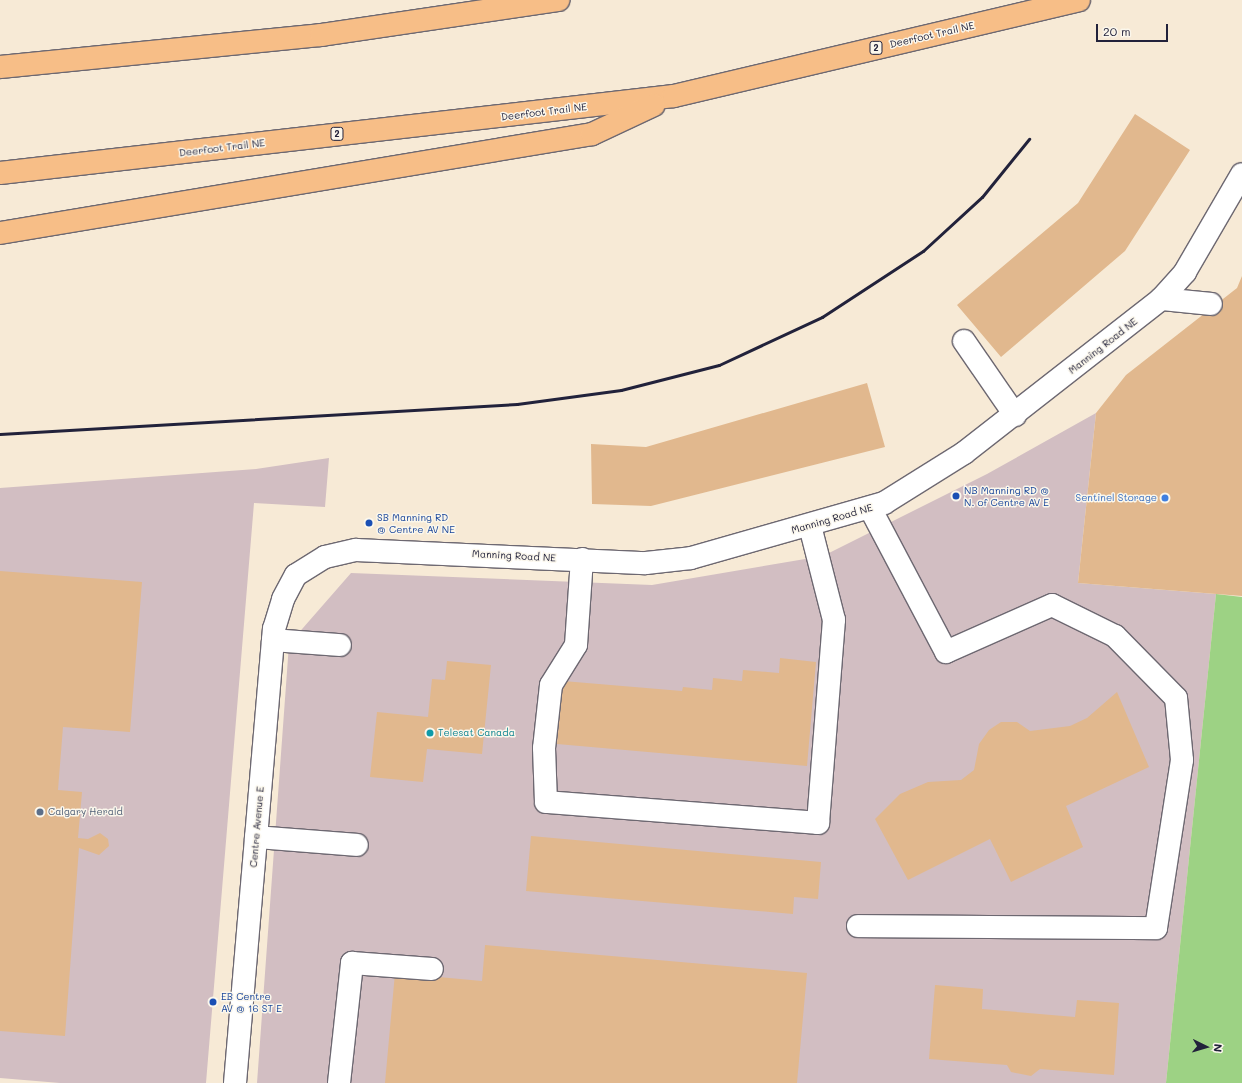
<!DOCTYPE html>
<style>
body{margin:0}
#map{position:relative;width:1242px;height:1083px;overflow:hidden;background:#f7ead6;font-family:Mali,sans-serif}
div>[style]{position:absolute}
.industrial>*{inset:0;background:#d2bec2}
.green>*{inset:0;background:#9dd284}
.building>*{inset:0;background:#e1b88e}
.roads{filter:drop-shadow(1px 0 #6d6871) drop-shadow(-1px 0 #6d6871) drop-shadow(0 1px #6d6871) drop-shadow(0 -1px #6d6871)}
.minor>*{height:22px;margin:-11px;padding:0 11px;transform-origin:11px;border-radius:11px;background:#fff}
.highway>*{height:22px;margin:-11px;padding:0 11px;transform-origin:11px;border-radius:11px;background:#f7be87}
.rail>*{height:3px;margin:-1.5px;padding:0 1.5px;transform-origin:1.5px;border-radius:1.5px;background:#22223b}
.dots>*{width:11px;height:11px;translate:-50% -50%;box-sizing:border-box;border:2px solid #fbf7ec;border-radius:50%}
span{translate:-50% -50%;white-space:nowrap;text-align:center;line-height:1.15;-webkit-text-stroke:3px #fbf7ec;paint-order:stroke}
.shield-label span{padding:1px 3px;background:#fbf7ec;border:1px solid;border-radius:3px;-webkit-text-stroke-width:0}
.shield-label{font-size:9px;color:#22223b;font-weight:700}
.street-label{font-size:10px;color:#22223b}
.transit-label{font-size:10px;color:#164399}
.left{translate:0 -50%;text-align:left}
.shop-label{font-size:10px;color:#366cbe}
.right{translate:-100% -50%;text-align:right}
.culture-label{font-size:10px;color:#0d838f}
.service-label{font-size:10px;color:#4e5e75}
.north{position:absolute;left:1186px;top:1027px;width:40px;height:40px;-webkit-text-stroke:3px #fbf7ec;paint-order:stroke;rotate:95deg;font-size:11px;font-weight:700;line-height:16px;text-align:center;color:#22223b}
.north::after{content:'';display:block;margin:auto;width:14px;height:18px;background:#22223b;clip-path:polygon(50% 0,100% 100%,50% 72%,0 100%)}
.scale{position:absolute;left:1096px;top:24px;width:72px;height:18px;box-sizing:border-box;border:2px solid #22223b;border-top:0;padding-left:5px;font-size:12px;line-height:14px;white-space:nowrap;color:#22223b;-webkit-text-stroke:3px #fbf7ec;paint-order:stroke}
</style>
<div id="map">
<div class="industrial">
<i style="clip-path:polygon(1096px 413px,1078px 583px,1216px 594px,1166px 1083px,257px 1083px,289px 644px,351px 573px,652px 585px,823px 556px,987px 474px)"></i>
<i style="clip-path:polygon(329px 458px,325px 507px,254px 503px,206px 1083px,60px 1083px,0 1078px,0 488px,256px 469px)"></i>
</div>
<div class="green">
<i style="clip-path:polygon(1216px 594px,1242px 597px,1242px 1083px,1166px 1083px)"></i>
</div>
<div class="building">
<i style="clip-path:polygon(1135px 114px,1190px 150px,1125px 251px,1001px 357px,957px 305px,1078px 203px)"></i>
<i style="clip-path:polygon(1242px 276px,1242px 596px,1078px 583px,1096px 413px,1126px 375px,1237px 288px)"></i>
<i style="clip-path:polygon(867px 383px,885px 447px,651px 506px,592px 504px,591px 444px,646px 447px)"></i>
<i style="clip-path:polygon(0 571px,142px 582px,130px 732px,63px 727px,58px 790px,82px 792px,78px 838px,88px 839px,100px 833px,108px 839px,109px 846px,99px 855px,79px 848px,65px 1036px,0 1031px)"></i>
<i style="clip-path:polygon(780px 658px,816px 662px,807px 766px,557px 744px,563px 681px,682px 691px,683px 687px,712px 690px,713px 678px,742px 681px,743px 670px,779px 673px)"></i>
<i style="clip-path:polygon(447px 661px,491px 665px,482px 754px,427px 749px,423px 782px,370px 777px,377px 712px,428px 717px,432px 679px,445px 680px)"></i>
<i style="clip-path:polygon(1117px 692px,1149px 767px,1066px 806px,1083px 847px,1011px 882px,990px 839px,908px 880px,875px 819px,900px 794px,928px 782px,961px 780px,974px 770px,979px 744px,989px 730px,1001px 722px,1017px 722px,1030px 731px,1070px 726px,1087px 718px)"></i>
<i style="clip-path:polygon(531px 836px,821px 862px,818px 899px,794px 897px,793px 914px,526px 891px)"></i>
<i style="clip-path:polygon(485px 945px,807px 973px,797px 1083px,385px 1083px,395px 973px,482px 981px)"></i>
<i style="clip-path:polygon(935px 985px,983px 989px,982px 1009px,1075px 1017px,1077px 1000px,1119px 1003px,1114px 1075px,1040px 1069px,1031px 1076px,1011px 1072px,1007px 1065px,929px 1059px)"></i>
</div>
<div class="roads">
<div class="minor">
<i style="left:1161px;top:299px;width:50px;rotate:5.7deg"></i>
<i style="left:964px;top:341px;width:90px;rotate:55.4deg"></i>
<i style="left:582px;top:559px;width:86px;rotate:94deg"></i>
<i style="left:576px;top:645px;width:47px;rotate:122deg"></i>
<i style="left:551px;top:685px;width:63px;rotate:96.3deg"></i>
<i style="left:544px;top:748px;width:54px;rotate:87.9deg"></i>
<i style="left:546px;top:802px;width:273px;rotate:4.4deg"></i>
<i style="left:818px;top:823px;width:204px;rotate:-85.5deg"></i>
<i style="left:834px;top:620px;width:97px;rotate:-104.3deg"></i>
<i style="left:273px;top:640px;width:67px;rotate:4.3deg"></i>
<i style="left:256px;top:837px;width:101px;rotate:4.5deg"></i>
<i style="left:858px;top:926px;width:298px;rotate:0.4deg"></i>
<i style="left:1156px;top:928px;width:170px;rotate:-81.2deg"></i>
<i style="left:1182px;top:760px;width:62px;rotate:-95.5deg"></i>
<i style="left:1176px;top:698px;width:87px;rotate:-134.5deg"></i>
<i style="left:1115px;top:636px;width:70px;rotate:-153.8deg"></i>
<i style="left:1052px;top:605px;width:116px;rotate:156.1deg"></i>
<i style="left:946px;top:652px;width:163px;rotate:-117.8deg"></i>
<i style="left:235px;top:1083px;width:456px;rotate:-85.1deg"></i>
<i style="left:274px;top:629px;width:31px;rotate:-73deg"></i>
<i style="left:283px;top:599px;width:27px;rotate:-62deg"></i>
<i style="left:296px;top:575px;width:34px;rotate:-32deg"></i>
<i style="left:325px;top:557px;width:32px;rotate:-13deg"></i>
<i style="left:356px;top:550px;width:290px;rotate:2.6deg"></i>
<i style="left:646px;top:563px;width:45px;rotate:-6.3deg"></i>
<i style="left:691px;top:558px;width:201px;rotate:-15.9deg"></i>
<i style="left:884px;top:503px;width:94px;rotate:-32deg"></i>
<i style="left:964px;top:453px;width:250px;rotate:-38deg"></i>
<i style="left:1161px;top:299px;width:36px;rotate:-48deg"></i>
<i style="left:1185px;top:272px;width:113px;rotate:-59.8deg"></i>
<i style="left:339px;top:1083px;width:121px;rotate:-83.8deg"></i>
<i style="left:352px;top:963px;width:80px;rotate:4.3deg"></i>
</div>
<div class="highway">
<i style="left:0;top:67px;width:323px;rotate:-5.7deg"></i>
<i style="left:321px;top:35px;width:240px;rotate:-8.4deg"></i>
<i style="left:0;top:173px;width:678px;rotate:-6.52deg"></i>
<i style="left:674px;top:96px;width:416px;rotate:-13.3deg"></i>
<i style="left:0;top:233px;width:600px;rotate:-9.49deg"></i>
<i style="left:592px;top:134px;width:68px;rotate:-25.1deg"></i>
</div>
</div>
<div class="rail">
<i style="left:0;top:434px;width:518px;rotate:-3.32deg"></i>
<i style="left:517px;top:404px;width:105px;rotate:-7.7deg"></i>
<i style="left:621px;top:390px;width:101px;rotate:-14.3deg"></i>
<i style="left:719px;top:365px;width:114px;rotate:-25deg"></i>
<i style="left:822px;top:317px;width:121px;rotate:-33.2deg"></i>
<i style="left:923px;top:251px;width:80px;rotate:-42.5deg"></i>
<i style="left:982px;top:197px;width:75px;rotate:-51deg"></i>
</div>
<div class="dots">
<i style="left:956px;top:496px;background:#1a4fb4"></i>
<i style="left:1165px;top:498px;background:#3f7fe0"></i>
<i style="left:369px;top:523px;background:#1a4fb4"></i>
<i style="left:430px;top:733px;background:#0f9aa8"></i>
<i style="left:40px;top:812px;background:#5c6f8a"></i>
<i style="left:213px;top:1002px;background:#1a4fb4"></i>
</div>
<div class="shield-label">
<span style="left:876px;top:48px">2</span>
<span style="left:337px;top:134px">2</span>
</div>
<div class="street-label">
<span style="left:932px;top:35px;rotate:-13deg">Deerfoot Trail NE</span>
<span style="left:544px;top:112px;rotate:-7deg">Deerfoot Trail NE</span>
<span style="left:222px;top:148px;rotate:-7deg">Deerfoot Trail NE</span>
<span style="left:1103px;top:346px;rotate:-38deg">Manning Road NE</span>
<span style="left:832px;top:519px;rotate:-16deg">Manning Road NE</span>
<span style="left:514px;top:556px;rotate:3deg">Manning Road NE</span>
<span style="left:257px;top:827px;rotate:-85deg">Centre Avenue E</span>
</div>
<div class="transit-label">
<span class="left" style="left:964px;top:496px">NB Manning RD @<br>N. of Centre AV E</span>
<span class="left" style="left:377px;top:523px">SB Manning RD<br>@ Centre AV NE</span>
<span class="left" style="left:221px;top:1002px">EB Centre<br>AV @ 16 ST E</span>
</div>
<div class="shop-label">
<span class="right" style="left:1157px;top:498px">Sentinel Storage</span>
</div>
<div class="culture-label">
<span class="left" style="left:438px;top:733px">Telesat Canada</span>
</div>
<div class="service-label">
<span class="left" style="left:48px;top:812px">Calgary Herald</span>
</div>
<div class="north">N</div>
<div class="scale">20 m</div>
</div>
